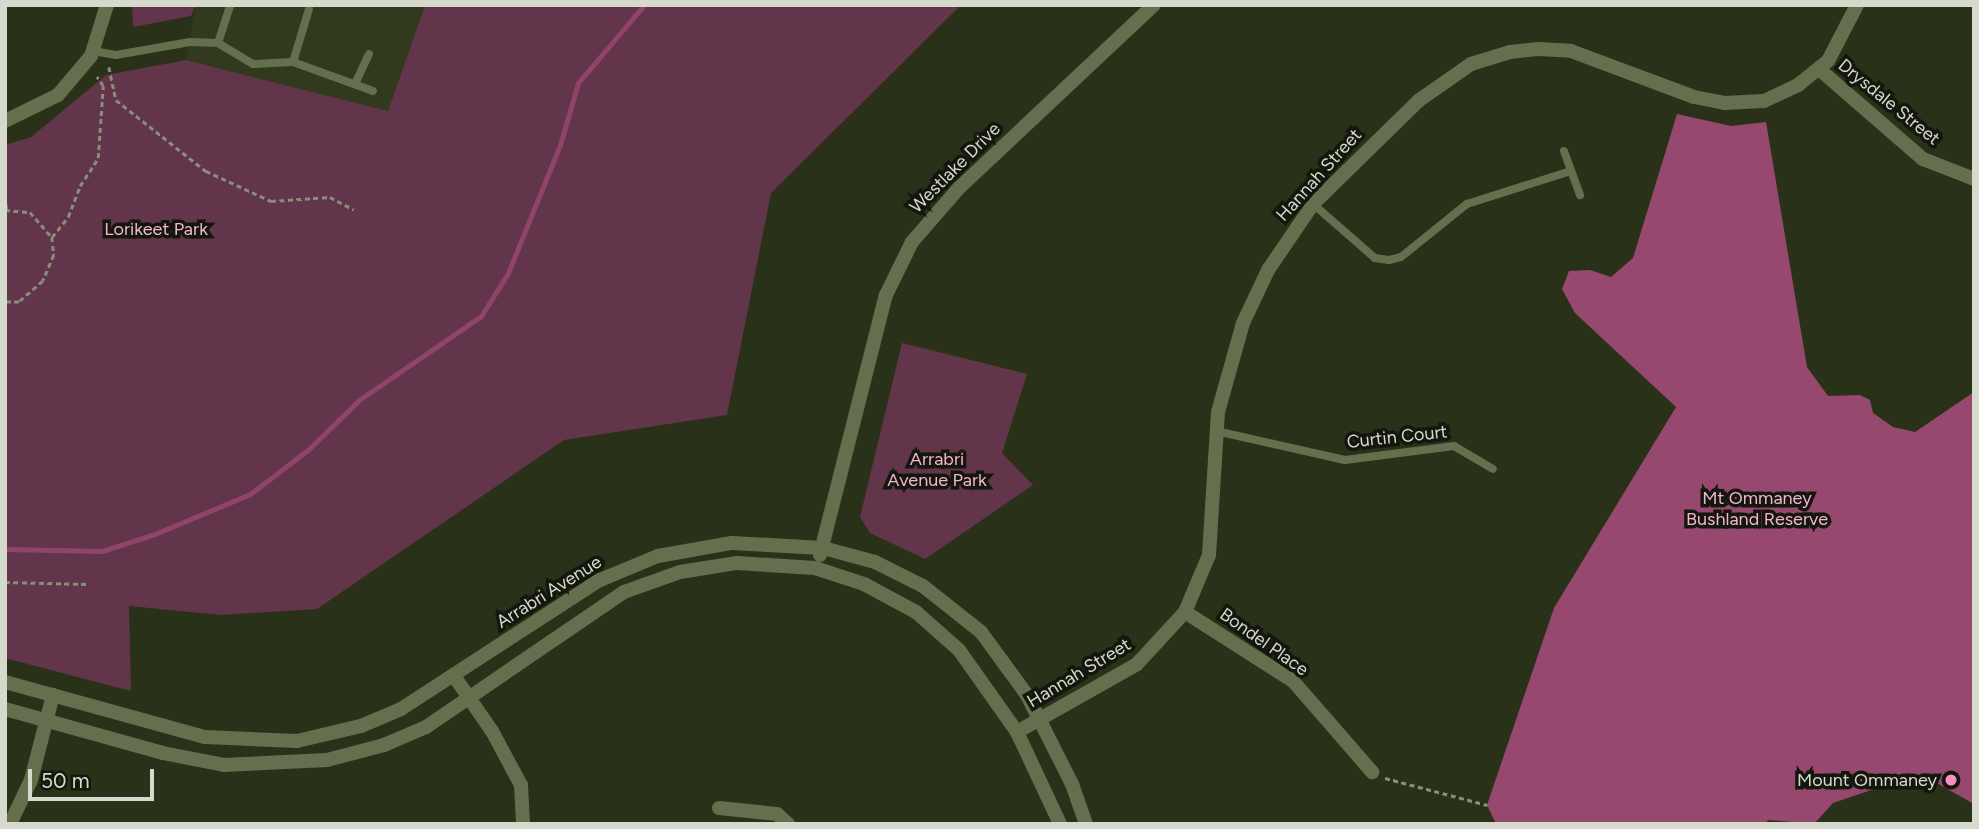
<!DOCTYPE html>
<style>
body{margin:0}
#map{position:relative;width:1979px;height:829px;overflow:hidden;background:#2a3119;font-family:Figtree,sans-serif}
div>[style]{position:absolute}
.built>*{inset:0;background:#313a1c}
.green>*{inset:0;background:#62354a}
.forest>*{inset:0;background:#96486e}
.stream>*{height:5px;margin:-2.5px;padding:0 2.5px;transform-origin:2.5px;border-radius:2.5px;background:#914469}
.path>*{height:2.5px;margin-top:-1.25px;transform-origin:0;background:repeating-linear-gradient(90deg,#888e7b 0 5px,transparent 0 8.5px)}
.service>*{height:8px;margin:-4px;padding:0 4px;transform-origin:4px;border-radius:4px;background:#656f4e}
.minor>*{height:14px;margin:-7px;padding:0 7px;transform-origin:7px;border-radius:7px;background:#656f4e}
.tertiary>*{height:14px;margin:-7px;padding:0 7px;transform-origin:7px;border-radius:7px;background:#656f4e}
.dots>*{width:19px;height:19px;translate:-50% -50%;box-sizing:border-box;border:4px solid #14170d;border-radius:50%}
span{translate:-50% -50%;white-space:nowrap;text-align:center;line-height:1.15;-webkit-text-stroke:7px #14170d;paint-order:stroke}
.street-label{font-size:18px;color:#d5dacc}
.park-label{font-size:18px;color:#f6b3cf}
.poi-label{font-size:18px;color:#d5dacc}
.right{translate:-100% -50%;text-align:right}
.frame{position:absolute;inset:0;border:7px solid #d5dacc;pointer-events:none}
.scale{position:absolute;left:28px;top:769px;width:126px;height:32px;box-sizing:border-box;border:4px solid #d5dacc;border-top:0;padding-left:9px;font-size:21px;line-height:24px;white-space:nowrap;color:#d5dacc;-webkit-text-stroke:5px #14170d;paint-order:stroke}
</style>
<div id="map">
<div class="built">
<i style="clip-path:polygon(196px 5px,425px 5px,388px 111px,186px 60px)"></i>
</div>
<div class="green">
<i style="clip-path:polygon(132px 5px,196px 5px,191px 16px,133px 27px)"></i>
<i style="clip-path:polygon(425px 5px,961px 5px,771px 193px,727px 415px,564px 440px,317px 609px,221px 615px,129px 606px,131px 691px,5px 658px,5px 145px,31px 137px,106px 75px,186px 60px,388px 111px)"></i>
<i style="clip-path:polygon(902px 343px,1027px 374px,1002px 453px,1033px 485px,925px 559px,870px 533px,860px 517px)"></i>
</div>
<div class="forest">
<i style="clip-path:polygon(1677px 114px,1731px 126px,1766px 122px,1807px 367px,1828px 396px,1860px 395px,1870px 400px,1873px 413px,1893px 427px,1915px 432px,1974px 392px,1974px 804px,1935px 782px,1892px 783px,1833px 803px,1814px 824px,1768px 820px,1766px 824px,1496px 824px,1487px 805px,1554px 608px,1676px 407px,1575px 313px,1562px 289px,1569px 271px,1590px 270px,1611px 277px,1633px 258px)"></i>
</div>
<div class="stream">
<i style="left:5px;top:549px;width:97px;rotate:1.2deg"></i>
<i style="left:102px;top:551px;width:56px;rotate:-17.8deg"></i>
<i style="left:155px;top:534px;width:103px;rotate:-22.8deg"></i>
<i style="left:250px;top:494px;width:73px;rotate:-37.2deg"></i>
<i style="left:308px;top:450px;width:71px;rotate:-44.4deg"></i>
<i style="left:359px;top:400px;width:148px;rotate:-34.5deg"></i>
<i style="left:481px;top:316px;width:51px;rotate:-57.9deg"></i>
<i style="left:508px;top:273px;width:138px;rotate:-67.9deg"></i>
<i style="left:560px;top:145px;width:65px;rotate:-73.8deg"></i>
<i style="left:578px;top:83px;width:102px;rotate:-49.8deg"></i>
</div>
<div class="path">
<i style="left:109px;top:67px;width:34px;rotate:78deg"></i>
<i style="left:116px;top:100px;width:115px;rotate:38.3deg"></i>
<i style="left:206px;top:171px;width:72px;rotate:24.8deg"></i>
<i style="left:271px;top:201px;width:59px;rotate:-3.9deg"></i>
<i style="left:330px;top:197px;width:27px;rotate:28deg"></i>
<i style="left:5px;top:196px;width:14px;rotate:82deg"></i>
<i style="left:5px;top:210px;width:25px;rotate:5deg"></i>
<i style="left:30px;top:212px;width:33px;rotate:49deg"></i>
<i style="left:52px;top:237px;width:18px;rotate:84deg"></i>
<i style="left:54px;top:255px;width:28px;rotate:113deg"></i>
<i style="left:43px;top:281px;width:32px;rotate:139deg"></i>
<i style="left:19px;top:302px;width:14px;rotate:180deg"></i>
<i style="left:52px;top:237px;width:26px;rotate:-51deg"></i>
<i style="left:68px;top:217px;width:33px;rotate:-69deg"></i>
<i style="left:80px;top:186px;width:33px;rotate:-57deg"></i>
<i style="left:98px;top:158px;width:72px;rotate:-86deg"></i>
<i style="left:103px;top:86px;width:11px;rotate:-124deg"></i>
<i style="left:5px;top:582px;width:81px;rotate:1.4deg"></i>
<i style="left:1385px;top:778px;width:106px;rotate:14.8deg"></i>
</div>
<div class="service">
<i style="left:218px;top:43px;width:41px;rotate:31deg"></i>
<i style="left:253px;top:64px;width:40px;rotate:-2.9deg"></i>
<i style="left:293px;top:62px;width:55px;rotate:-73.2deg"></i>
<i style="left:93px;top:51px;width:23px;rotate:10deg"></i>
<i style="left:116px;top:55px;width:75px;rotate:-10deg"></i>
<i style="left:190px;top:42px;width:28px;rotate:2deg"></i>
<i style="left:218px;top:43px;width:40px;rotate:-72deg"></i>
<i style="left:293px;top:62px;width:85px;rotate:19.9deg"></i>
<i style="left:355px;top:84px;width:33px;rotate:-65deg"></i>
<i style="left:1564px;top:151px;width:47px;rotate:70deg"></i>
<i style="left:1313px;top:204px;width:82px;rotate:41.1deg"></i>
<i style="left:1375px;top:258px;width:14px;rotate:8deg"></i>
<i style="left:1389px;top:260px;width:12px;rotate:-14deg"></i>
<i style="left:1401px;top:257px;width:85px;rotate:-38.8deg"></i>
<i style="left:1467px;top:204px;width:109px;rotate:-17.6deg"></i>
<i style="left:1216px;top:431px;width:132px;rotate:12.7deg"></i>
<i style="left:1345px;top:460px;width:110px;rotate:-7.3deg"></i>
<i style="left:1454px;top:446px;width:45px;rotate:30.5deg"></i>
</div>
<div class="minor">
<i style="left:1819px;top:69px;width:138px;rotate:40.9deg"></i>
<i style="left:1923px;top:159px;width:55px;rotate:21.4deg"></i>
<i style="left:5px;top:121px;width:59px;rotate:-26.1deg"></i>
<i style="left:58px;top:95px;width:51px;rotate:-49.8deg"></i>
<i style="left:91px;top:56px;width:53px;rotate:-72.6deg"></i>
<i style="left:1185px;top:612px;width:128px;rotate:32.6deg"></i>
<i style="left:1293px;top:681px;width:121px;rotate:49deg"></i>
<i style="left:454px;top:676px;width:67px;rotate:55.4deg"></i>
<i style="left:492px;top:731px;width:61px;rotate:61.8deg"></i>
<i style="left:521px;top:785px;width:39px;rotate:87deg"></i>
<i style="left:1017px;top:732px;width:138px;rotate:-29.5deg"></i>
<i style="left:1137px;top:664px;width:71px;rotate:-47.3deg"></i>
<i style="left:1185px;top:612px;width:62px;rotate:-67.2deg"></i>
<i style="left:1209px;top:555px;width:143px;rotate:-86.4deg"></i>
<i style="left:1218px;top:412px;width:92px;rotate:-74.3deg"></i>
<i style="left:1243px;top:323px;width:59px;rotate:-64.7deg"></i>
<i style="left:1268px;top:270px;width:80px;rotate:-55.7deg"></i>
<i style="left:1313px;top:204px;width:147px;rotate:-44.4deg"></i>
<i style="left:1418px;top:101px;width:65px;rotate:-34.9deg"></i>
<i style="left:1471px;top:64px;width:41px;rotate:-17.1deg"></i>
<i style="left:1510px;top:52px;width:28px;rotate:-6deg"></i>
<i style="left:1538px;top:49px;width:33px;rotate:3deg"></i>
<i style="left:1571px;top:51px;width:131px;rotate:20.5deg"></i>
<i style="left:1694px;top:97px;width:31px;rotate:11deg"></i>
<i style="left:1724px;top:103px;width:40px;rotate:-2.9deg"></i>
<i style="left:1764px;top:101px;width:38px;rotate:-25deg"></i>
<i style="left:1798px;top:85px;width:38px;rotate:-39deg"></i>
<i style="left:1828px;top:61px;width:63px;rotate:-62.6deg"></i>
<i style="left:719px;top:808px;width:58px;rotate:5.9deg"></i>
<i style="left:777px;top:814px;width:15px;rotate:42deg"></i>
<i style="left:10px;top:824px;width:49px;rotate:-64.5deg"></i>
<i style="left:31px;top:780px;width:88px;rotate:-75.5deg"></i>
</div>
<div class="tertiary">
<i style="left:820px;top:555px;width:268px;rotate:-75.8deg"></i>
<i style="left:886px;top:295px;width:59px;rotate:-63.9deg"></i>
<i style="left:912px;top:242px;width:72px;rotate:-49deg"></i>
<i style="left:959px;top:188px;width:267px;rotate:-43.2deg"></i>
<i style="left:5px;top:682px;width:207px;rotate:15.4deg"></i>
<i style="left:205px;top:737px;width:92px;rotate:2.5deg"></i>
<i style="left:297px;top:741px;width:66px;rotate:-13.2deg"></i>
<i style="left:361px;top:726px;width:43px;rotate:-23deg"></i>
<i style="left:401px;top:709px;width:237px;rotate:-33deg"></i>
<i style="left:600px;top:580px;width:63px;rotate:-22.5deg"></i>
<i style="left:658px;top:556px;width:75px;rotate:-10deg"></i>
<i style="left:732px;top:543px;width:91px;rotate:3.1deg"></i>
<i style="left:823px;top:548px;width:54px;rotate:15.1deg"></i>
<i style="left:875px;top:562px;width:54px;rotate:26.6deg"></i>
<i style="left:923px;top:586px;width:74px;rotate:38.4deg"></i>
<i style="left:981px;top:632px;width:78px;rotate:53.9deg"></i>
<i style="left:1027px;top:695px;width:100px;rotate:63.2deg"></i>
<i style="left:1072px;top:784px;width:42px;rotate:70.7deg"></i>
<i style="left:5px;top:709px;width:164px;rotate:15.6deg"></i>
<i style="left:163px;top:753px;width:62px;rotate:11.1deg"></i>
<i style="left:224px;top:765px;width:103px;rotate:-2.8deg"></i>
<i style="left:327px;top:760px;width:59px;rotate:-14.7deg"></i>
<i style="left:384px;top:745px;width:46px;rotate:-23.2deg"></i>
<i style="left:426px;top:727px;width:240px;rotate:-34.3deg"></i>
<i style="left:624px;top:592px;width:59px;rotate:-19.7deg"></i>
<i style="left:680px;top:572px;width:58px;rotate:-9deg"></i>
<i style="left:737px;top:563px;width:78px;rotate:3.7deg"></i>
<i style="left:815px;top:568px;width:52px;rotate:18.1deg"></i>
<i style="left:864px;top:584px;width:59px;rotate:28.3deg"></i>
<i style="left:916px;top:612px;width:57px;rotate:41.5deg"></i>
<i style="left:959px;top:650px;width:100px;rotate:54.7deg"></i>
<i style="left:1017px;top:732px;width:102px;rotate:64.9deg"></i>
</div>
<div class="dots">
<i style="left:1951px;top:780px;background:#fc8fc1"></i>
</div>
<div class="street-label">
<span style="left:1889px;top:102px;rotate:39deg">Drysdale Street</span>
<span style="left:955px;top:168px;rotate:-45deg">Westlake Drive</span>
<span style="left:1319px;top:175px;rotate:-48deg">Hannah Street</span>
<span style="left:1397px;top:437px;rotate:-6deg">Curtin Court</span>
<span style="left:549px;top:592px;rotate:-32deg">Arrabri Avenue</span>
<span style="left:1264px;top:642px;rotate:35deg">Bondel Place</span>
<span style="left:1079px;top:673px;rotate:-31deg">Hannah Street</span>
</div>
<div class="park-label">
<span style="left:156px;top:229px">Lorikeet Park</span>
<span style="left:937px;top:470px">Arrabri<br>Avenue Park</span>
<span style="left:1757px;top:509px">Mt Ommaney<br>Bushland Reserve</span>
</div>
<div class="poi-label">
<span class="right" style="left:1937px;top:780px">Mount Ommaney</span>
</div>
<div class="frame"></div>
<div class="scale">50 m</div>
</div>
